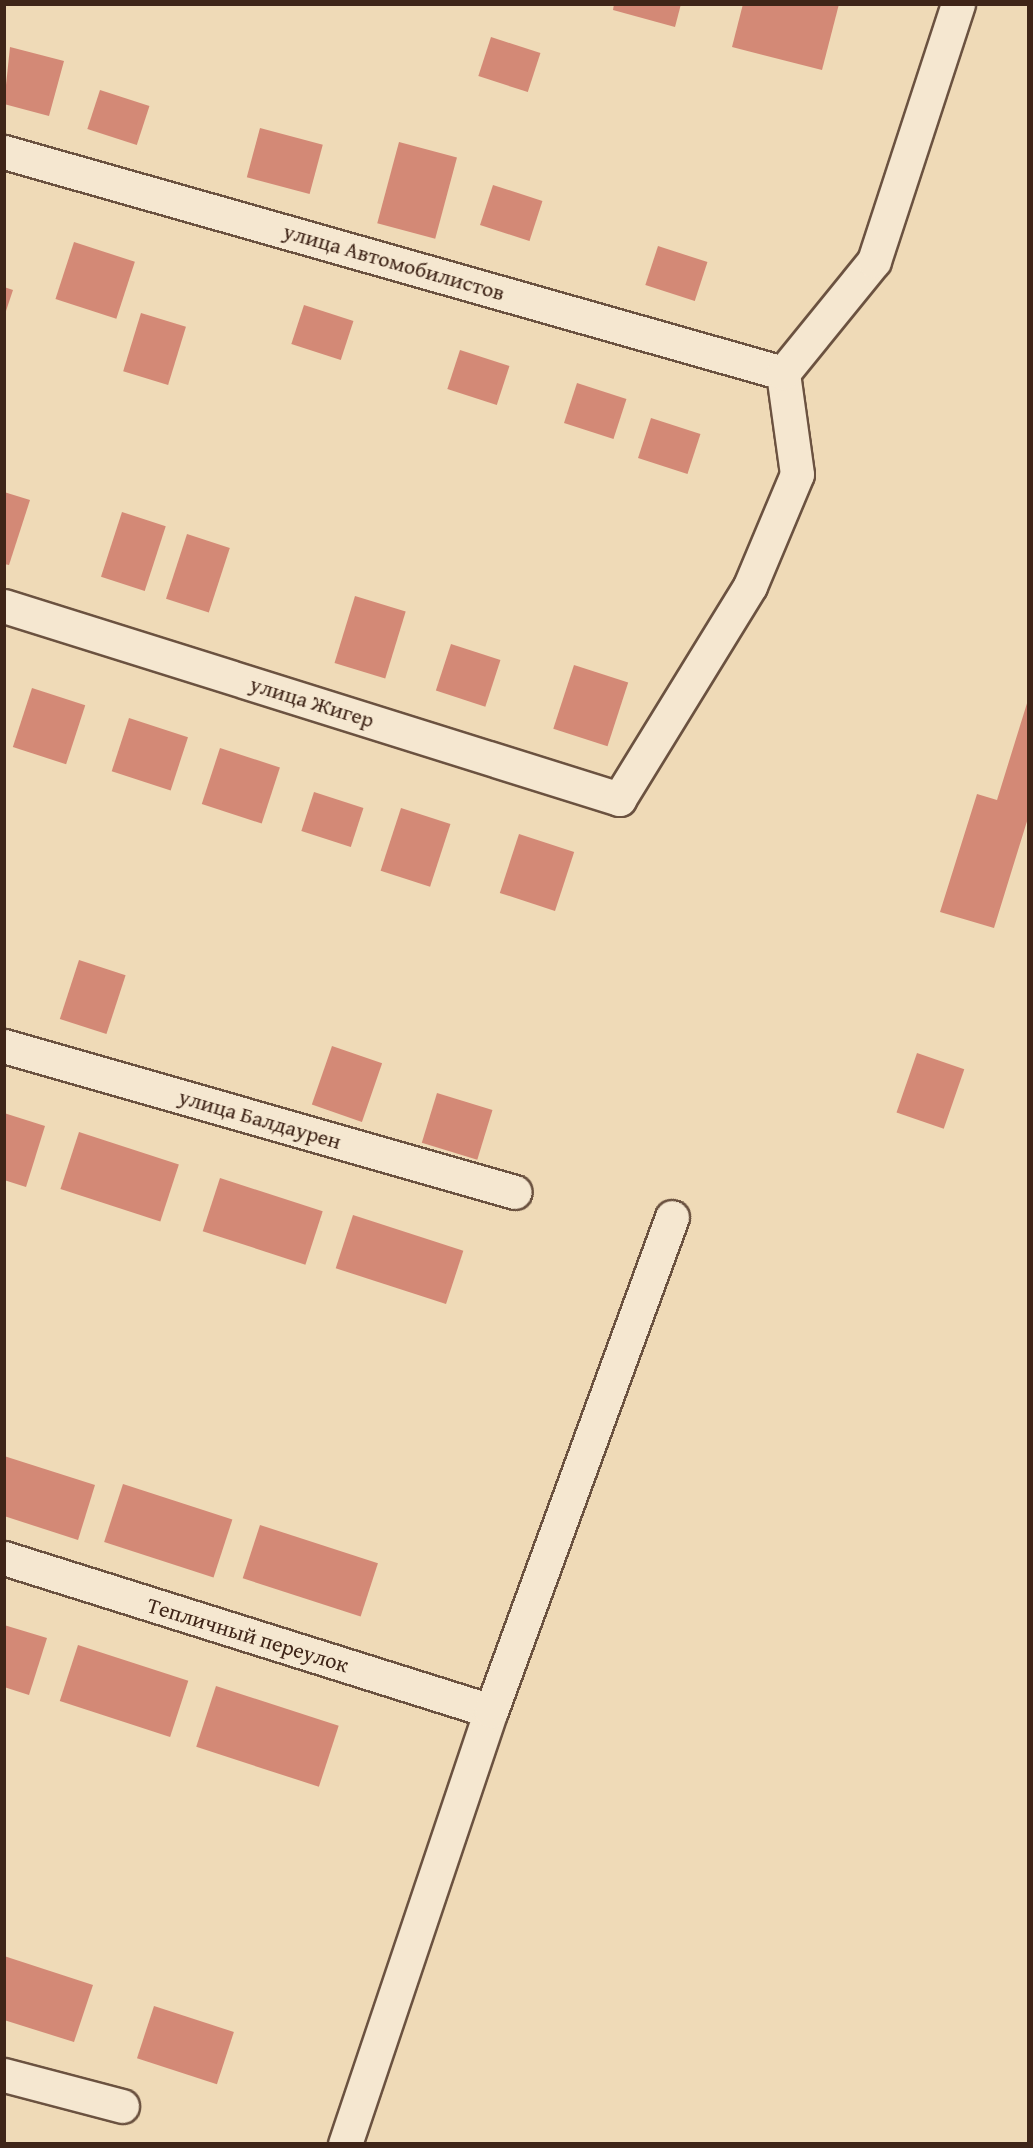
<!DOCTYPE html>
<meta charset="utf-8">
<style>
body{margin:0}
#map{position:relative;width:1033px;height:2148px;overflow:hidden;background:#efdab7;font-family:"Gentium Book Plus",serif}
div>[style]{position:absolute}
.building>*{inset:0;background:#d38976;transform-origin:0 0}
.roads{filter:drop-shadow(2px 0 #6b5240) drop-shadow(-2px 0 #6b5240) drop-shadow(0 2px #6b5240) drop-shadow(0 -2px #6b5240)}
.minor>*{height:33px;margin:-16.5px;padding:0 16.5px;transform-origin:16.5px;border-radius:16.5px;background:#f5e7d0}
span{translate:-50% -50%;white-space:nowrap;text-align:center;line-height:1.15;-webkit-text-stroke:6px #f5e7d0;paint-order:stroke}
.street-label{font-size:22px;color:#3f2518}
.frame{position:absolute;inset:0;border:6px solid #3f2518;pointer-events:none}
</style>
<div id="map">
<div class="building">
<i style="clip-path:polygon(614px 4px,681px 4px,675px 27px,613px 10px)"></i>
<i style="clip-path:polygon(743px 4px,839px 4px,822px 70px,732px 47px)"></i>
<i style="left:491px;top:37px;width:52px;height:41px;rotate:18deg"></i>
<i style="clip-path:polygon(10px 47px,64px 61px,49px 116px,4px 104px)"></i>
<i style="left:100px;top:90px;width:52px;height:41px;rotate:18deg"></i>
<i style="left:260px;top:128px;width:65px;height:51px;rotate:15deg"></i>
<i style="left:399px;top:142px;width:60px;height:84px;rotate:15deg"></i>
<i style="left:493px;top:185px;width:52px;height:42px;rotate:18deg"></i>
<i style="left:74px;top:242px;width:64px;height:60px;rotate:18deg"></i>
<i style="left:658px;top:246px;width:52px;height:41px;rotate:18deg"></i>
<i style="clip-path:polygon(4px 287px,13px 290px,5px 314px,4px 314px)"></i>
<i style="left:304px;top:305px;width:52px;height:41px;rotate:18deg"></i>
<i style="left:141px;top:313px;width:47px;height:61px;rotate:17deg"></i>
<i style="left:460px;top:350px;width:52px;height:41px;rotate:18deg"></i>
<i style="left:577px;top:383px;width:52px;height:42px;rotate:18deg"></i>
<i style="left:651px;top:418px;width:52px;height:42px;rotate:18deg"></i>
<i style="clip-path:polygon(4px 492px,30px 500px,9px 565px,4px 564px)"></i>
<i style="left:122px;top:512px;width:46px;height:68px;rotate:18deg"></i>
<i style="left:187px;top:534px;width:45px;height:68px;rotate:18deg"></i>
<i style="left:355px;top:596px;width:53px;height:70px;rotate:17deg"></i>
<i style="left:451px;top:644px;width:52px;height:49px;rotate:18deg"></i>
<i style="left:574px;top:665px;width:57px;height:67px;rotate:18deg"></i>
<i style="left:32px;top:688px;width:56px;height:62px;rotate:18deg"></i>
<i style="clip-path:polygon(1028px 700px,1028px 818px,994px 928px,940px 912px,977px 794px,997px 800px)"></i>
<i style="left:129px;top:718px;width:62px;height:56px;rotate:18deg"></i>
<i style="left:220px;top:748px;width:63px;height:59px;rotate:18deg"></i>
<i style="left:314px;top:792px;width:52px;height:41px;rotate:18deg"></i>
<i style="left:401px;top:808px;width:52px;height:66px;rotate:18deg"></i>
<i style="left:519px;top:834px;width:58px;height:62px;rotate:18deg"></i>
<i style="left:79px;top:960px;width:49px;height:62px;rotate:18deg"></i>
<i style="left:332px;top:1046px;width:53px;height:62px;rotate:19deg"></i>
<i style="left:917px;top:1053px;width:50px;height:63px;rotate:19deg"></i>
<i style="left:437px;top:1093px;width:58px;height:52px;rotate:17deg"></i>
<i style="clip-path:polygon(4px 1113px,45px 1126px,26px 1187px,4px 1180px)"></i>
<i style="left:79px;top:1132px;width:105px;height:60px;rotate:18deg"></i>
<i style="left:220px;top:1178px;width:108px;height:56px;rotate:18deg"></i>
<i style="left:353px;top:1215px;width:116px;height:56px;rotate:18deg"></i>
<i style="clip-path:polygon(4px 1456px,95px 1485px,78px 1540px,4px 1516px)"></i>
<i style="left:123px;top:1484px;width:115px;height:61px;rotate:18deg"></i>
<i style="left:260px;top:1525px;width:124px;height:56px;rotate:18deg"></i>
<i style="clip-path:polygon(4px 1625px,47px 1638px,29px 1695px,4px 1687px)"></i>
<i style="left:78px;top:1645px;width:116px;height:59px;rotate:18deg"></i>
<i style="left:216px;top:1686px;width:129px;height:64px;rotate:18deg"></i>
<i style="clip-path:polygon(4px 1956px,93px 1985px,74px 2042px,4px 2020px)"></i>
<i style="left:154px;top:2006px;width:84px;height:55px;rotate:18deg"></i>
</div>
<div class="roads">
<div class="minor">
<i style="left:4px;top:152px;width:810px;rotate:15.84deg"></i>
<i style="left:4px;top:606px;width:645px;rotate:17.42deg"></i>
<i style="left:619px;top:799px;width:250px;rotate:-58.4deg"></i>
<i style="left:750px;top:586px;width:121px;rotate:-67.2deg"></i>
<i style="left:797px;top:474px;width:102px;rotate:-97.9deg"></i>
<i style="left:783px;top:373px;width:144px;rotate:-50.9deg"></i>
<i style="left:874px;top:261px;width:270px;rotate:-71.9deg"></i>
<i style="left:4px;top:1046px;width:531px;rotate:15.95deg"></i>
<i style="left:4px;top:1558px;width:510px;rotate:17.44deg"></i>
<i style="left:4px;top:2075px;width:122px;rotate:14.7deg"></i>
<i style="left:345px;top:2144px;width:457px;rotate:-71.4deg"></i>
<i style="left:491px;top:1711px;width:526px;rotate:-69.88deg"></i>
</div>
</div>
<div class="street-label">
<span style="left:394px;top:262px;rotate:16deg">улица Автомобилистов</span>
<span style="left:312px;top:702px;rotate:17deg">улица Жигер</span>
<span style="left:260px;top:1119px;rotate:16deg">улица Балдаурен</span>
<span style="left:248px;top:1635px;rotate:17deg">Тепличный переулок</span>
</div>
<div class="frame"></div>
</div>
